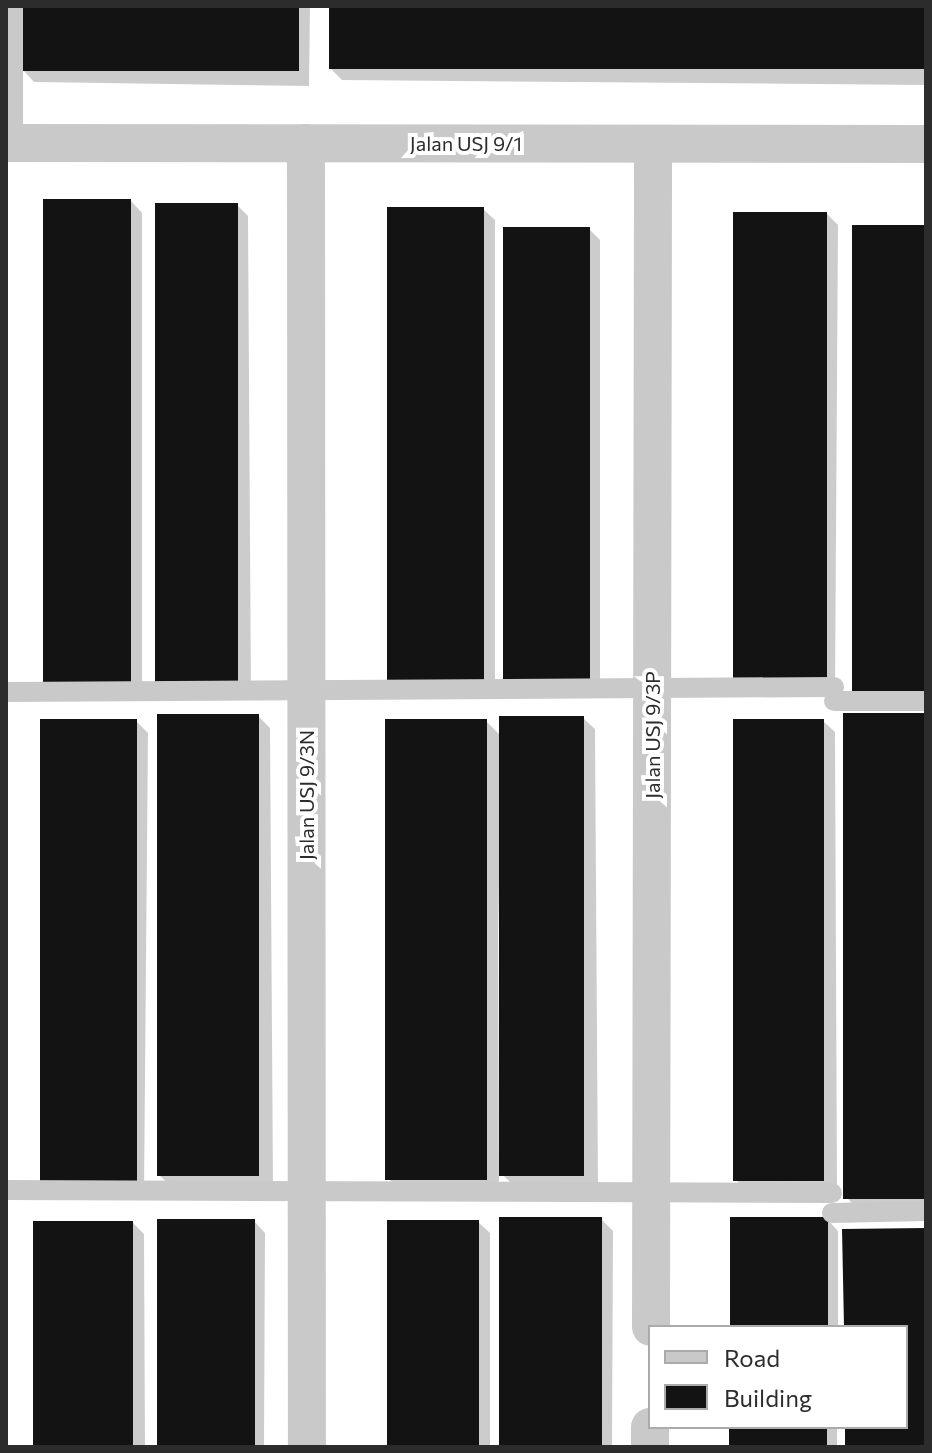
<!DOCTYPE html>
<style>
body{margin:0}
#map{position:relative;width:932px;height:1453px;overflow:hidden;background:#fff;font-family:Commissioner,sans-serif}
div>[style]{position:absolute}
.shadow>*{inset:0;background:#0003;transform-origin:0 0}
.building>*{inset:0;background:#131313;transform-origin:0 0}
.lane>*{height:20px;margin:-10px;padding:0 10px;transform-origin:10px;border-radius:10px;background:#c9c9c9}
.street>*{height:38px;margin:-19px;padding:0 19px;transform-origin:19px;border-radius:19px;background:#c9c9c9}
span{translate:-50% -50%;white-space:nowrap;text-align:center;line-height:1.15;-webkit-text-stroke:8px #fff;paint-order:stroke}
.street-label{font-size:20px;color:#2c2c2c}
.frame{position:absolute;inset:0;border:8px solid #2c2c2c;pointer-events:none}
.legend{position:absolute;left:648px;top:1325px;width:260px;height:104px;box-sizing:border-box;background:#fff;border:2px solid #ababab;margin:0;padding:10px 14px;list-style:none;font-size:24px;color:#2c2c2c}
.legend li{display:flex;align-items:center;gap:16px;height:40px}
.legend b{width:40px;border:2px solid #ababab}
</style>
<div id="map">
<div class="shadow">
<i style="clip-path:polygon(24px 6px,310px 6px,309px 86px,34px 82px,23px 70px)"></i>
<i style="clip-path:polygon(331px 6px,926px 6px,926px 85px,342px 80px,330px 68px)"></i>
<i style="clip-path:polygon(131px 201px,142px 213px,142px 698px,57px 698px)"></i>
<i style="clip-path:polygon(237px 205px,248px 216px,251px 698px,160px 687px)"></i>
<i style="clip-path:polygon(483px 209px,495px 220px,495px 695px,389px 683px)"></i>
<i style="clip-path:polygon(827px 214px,838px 225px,835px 695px,744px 695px)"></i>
<i style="clip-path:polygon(589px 229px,600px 240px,600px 691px,505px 680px)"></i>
<i style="clip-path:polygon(926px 715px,926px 1210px,859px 1210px,848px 1199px)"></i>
<i style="clip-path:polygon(258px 716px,270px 728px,273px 1186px,172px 1187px,160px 1176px)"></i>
<i style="clip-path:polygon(583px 718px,595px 729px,598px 1186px,515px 1187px,504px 1176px,498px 885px,499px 1190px,401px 1191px,389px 1179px,486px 721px,501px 736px)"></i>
<i style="clip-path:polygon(136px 721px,148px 733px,144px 1194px,50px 1193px)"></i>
<i style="clip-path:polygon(823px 721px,835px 732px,837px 1192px,748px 1192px,737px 1181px)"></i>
<i style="clip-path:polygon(601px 1219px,613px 1231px,612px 1447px,500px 1447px)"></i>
<i style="clip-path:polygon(827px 1219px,838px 1231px,838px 1327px,731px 1327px)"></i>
<i style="clip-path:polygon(254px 1221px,265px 1233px,264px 1447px,158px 1447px)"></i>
<i style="clip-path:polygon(478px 1222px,490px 1233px,490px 1447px,389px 1447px)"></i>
<i style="clip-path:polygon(133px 1223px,144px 1234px,145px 1447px,36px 1447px)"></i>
<i style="left:731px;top:1427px;width:106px;height:20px"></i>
</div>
<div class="building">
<i style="left:22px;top:6px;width:277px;height:65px"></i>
<i style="left:329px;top:6px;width:597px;height:63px"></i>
<i style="left:43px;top:199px;width:88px;height:488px"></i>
<i style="left:155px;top:203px;width:83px;height:485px"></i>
<i style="left:387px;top:207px;width:97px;height:477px"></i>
<i style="left:733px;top:212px;width:94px;height:472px"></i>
<i style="left:852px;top:225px;width:74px;height:469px"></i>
<i style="left:503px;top:227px;width:87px;height:454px"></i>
<i style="left:926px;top:713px;width:486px;height:83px;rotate:90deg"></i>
<i style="left:259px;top:714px;width:462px;height:102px;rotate:90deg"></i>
<i style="left:499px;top:716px;width:85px;height:460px"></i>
<i style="left:40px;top:719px;width:97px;height:464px"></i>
<i style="left:385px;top:719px;width:102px;height:461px"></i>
<i style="left:733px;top:719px;width:91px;height:462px"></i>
<i style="left:499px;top:1217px;width:103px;height:230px"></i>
<i style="left:730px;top:1217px;width:98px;height:110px"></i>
<i style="left:157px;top:1219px;width:98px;height:228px"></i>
<i style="left:387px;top:1220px;width:92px;height:227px"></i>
<i style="left:33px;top:1221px;width:100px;height:226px"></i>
<i style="clip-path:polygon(926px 1228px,926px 1447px,845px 1447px,845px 1427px,906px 1427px,906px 1327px,844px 1327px,842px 1229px)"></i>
<i style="left:729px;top:1427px;width:98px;height:20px"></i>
</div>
<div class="lane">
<i style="left:13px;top:6px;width:137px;rotate:90deg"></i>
<i style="left:6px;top:692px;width:828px;rotate:-0.35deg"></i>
<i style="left:834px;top:701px;width:92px"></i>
<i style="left:6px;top:1190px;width:826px;rotate:0.21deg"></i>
<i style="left:832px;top:1213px;width:94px;rotate:-1.2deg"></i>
</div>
<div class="street">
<i style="left:6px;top:143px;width:920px;rotate:0.06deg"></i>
<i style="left:306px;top:143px;width:1304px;rotate:89.96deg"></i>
<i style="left:651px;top:1327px;width:1183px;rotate:-89.9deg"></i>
<i style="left:650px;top:1447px;width:20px;rotate:-90deg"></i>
</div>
<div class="street-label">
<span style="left:466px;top:143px">Jalan USJ 9/1</span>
<span style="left:652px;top:735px;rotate:-90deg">Jalan USJ 9/3P</span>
<span style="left:306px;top:795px;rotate:-90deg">Jalan USJ 9/3N</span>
</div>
<div class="frame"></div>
<ul class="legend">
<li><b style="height:10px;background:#c9c9c9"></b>Road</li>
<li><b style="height:22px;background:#131313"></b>Building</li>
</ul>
</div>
